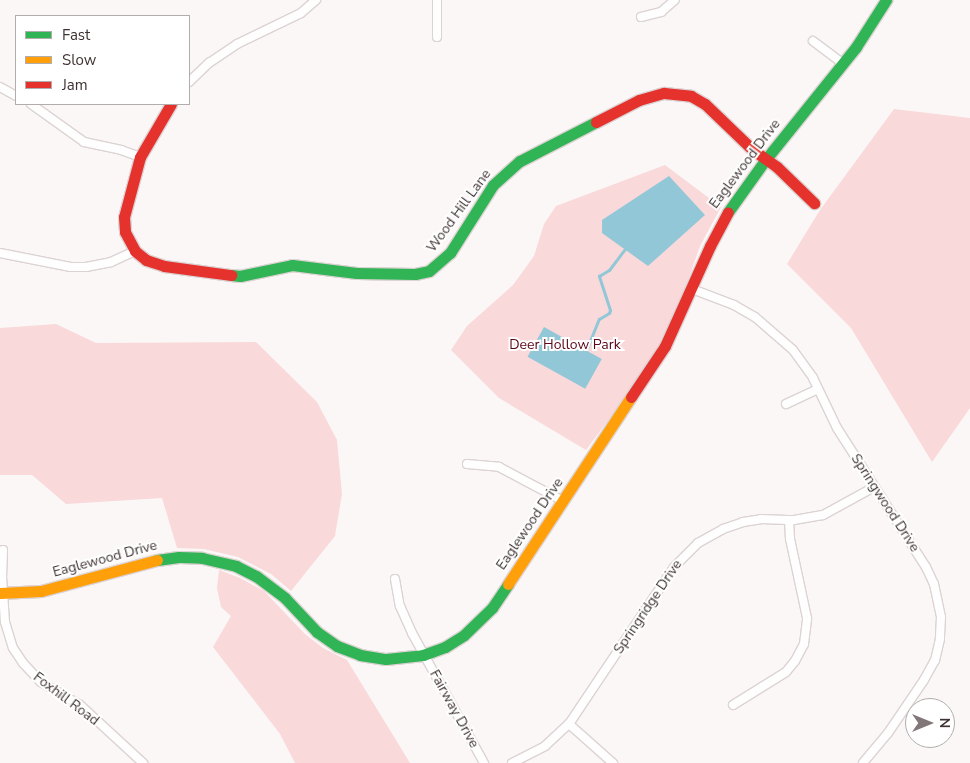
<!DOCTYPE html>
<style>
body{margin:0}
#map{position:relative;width:970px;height:763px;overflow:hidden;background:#fcf7f7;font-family:"Nunito Sans",sans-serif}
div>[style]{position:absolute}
.green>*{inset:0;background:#f9d9da}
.water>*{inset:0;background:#92c7d8;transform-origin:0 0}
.stream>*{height:3px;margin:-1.5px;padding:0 1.5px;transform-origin:1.5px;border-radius:1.5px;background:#92c7d8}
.roads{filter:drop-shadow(1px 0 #dcd3d3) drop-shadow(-1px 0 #dcd3d3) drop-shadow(0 1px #dcd3d3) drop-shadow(0 -1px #dcd3d3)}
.street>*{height:8px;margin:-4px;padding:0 4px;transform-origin:4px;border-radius:4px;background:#fffefe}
.fast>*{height:11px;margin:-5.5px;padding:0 5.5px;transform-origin:5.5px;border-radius:5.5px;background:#30b455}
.slow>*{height:11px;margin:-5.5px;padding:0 5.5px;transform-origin:5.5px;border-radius:5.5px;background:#ff9f0a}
.jam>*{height:11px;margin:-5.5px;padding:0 5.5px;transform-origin:5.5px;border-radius:5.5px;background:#e5322d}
span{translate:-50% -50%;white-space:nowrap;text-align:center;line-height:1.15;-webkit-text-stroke:4px #fff;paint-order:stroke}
.street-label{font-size:14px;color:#3f3233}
.park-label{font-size:14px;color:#5b081a}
.legend{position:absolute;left:15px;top:15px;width:175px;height:90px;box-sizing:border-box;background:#fff;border:1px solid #b2adad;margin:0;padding:6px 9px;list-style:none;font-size:15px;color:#3f3233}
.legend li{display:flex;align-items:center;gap:10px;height:25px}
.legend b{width:25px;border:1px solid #b2adad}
.north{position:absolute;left:905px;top:698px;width:50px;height:50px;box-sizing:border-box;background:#fff;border:1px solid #b2adad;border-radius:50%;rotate:90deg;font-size:14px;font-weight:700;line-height:20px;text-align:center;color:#3f3233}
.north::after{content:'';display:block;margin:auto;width:18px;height:22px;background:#817778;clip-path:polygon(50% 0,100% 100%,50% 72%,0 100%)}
</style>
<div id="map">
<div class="green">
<i style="clip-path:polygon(894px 109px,970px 118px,970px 408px,932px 462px,851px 328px,787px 264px,820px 210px)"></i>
<i style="clip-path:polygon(665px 165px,721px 207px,700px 246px,686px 286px,660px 344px,631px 390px,586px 450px,499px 398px,451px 350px,467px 326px,513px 285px,534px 256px,544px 224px,556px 206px)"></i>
<i style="clip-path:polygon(56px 324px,96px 343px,256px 342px,317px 402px,337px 440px,342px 494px,335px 536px,291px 591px,271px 574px,238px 557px,204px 549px,177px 548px,162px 498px,66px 504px,32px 475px,0 475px,0 328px)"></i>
<i style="clip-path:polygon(219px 570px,240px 578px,264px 591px,305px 634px,323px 648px,347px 660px,410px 763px,295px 763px,280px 734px,213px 647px,231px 616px,221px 607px,217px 588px)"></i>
</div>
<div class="water">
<i style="clip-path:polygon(669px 176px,705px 215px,648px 266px,602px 233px,602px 220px)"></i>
<i style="left:544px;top:327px;width:66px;height:34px;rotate:29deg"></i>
</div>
<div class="stream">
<i style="left:585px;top:353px;width:37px;rotate:-68deg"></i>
<i style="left:599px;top:319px;width:12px;rotate:-31deg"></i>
<i style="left:609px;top:313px;width:3px;rotate:-72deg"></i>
<i style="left:610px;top:310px;width:36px;rotate:-108deg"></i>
<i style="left:599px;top:276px;width:12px;rotate:-31deg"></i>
<i style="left:609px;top:270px;width:30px;rotate:-53deg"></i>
</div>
<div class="roads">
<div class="street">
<i style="left:641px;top:17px;width:21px;rotate:-14deg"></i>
<i style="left:661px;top:12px;width:18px;rotate:-41deg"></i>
<i style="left:437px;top:37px;width:37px;rotate:-90deg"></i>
<i style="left:813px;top:41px;width:38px;rotate:37deg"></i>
<i style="left:189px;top:82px;width:28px;rotate:-44deg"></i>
<i style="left:209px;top:63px;width:34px;rotate:-34deg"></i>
<i style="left:237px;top:44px;width:71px;rotate:-25.8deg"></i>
<i style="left:301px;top:13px;width:20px;rotate:-41deg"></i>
<i style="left:0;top:87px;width:18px;rotate:29deg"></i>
<i style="left:31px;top:104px;width:65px;rotate:35.6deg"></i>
<i style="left:84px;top:142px;width:38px;rotate:12deg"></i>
<i style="left:121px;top:150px;width:20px;rotate:20deg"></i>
<i style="left:0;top:253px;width:72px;rotate:11.2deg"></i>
<i style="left:71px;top:267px;width:15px"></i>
<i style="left:86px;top:267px;width:25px;rotate:-11deg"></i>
<i style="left:111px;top:262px;width:26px;rotate:-25deg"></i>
<i style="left:692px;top:289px;width:45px;rotate:20.9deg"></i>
<i style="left:734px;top:305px;width:24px;rotate:30deg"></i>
<i style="left:755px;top:317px;width:50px;rotate:41deg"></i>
<i style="left:793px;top:350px;width:34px;rotate:54deg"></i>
<i style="left:813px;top:378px;width:55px;rotate:64.4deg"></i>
<i style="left:837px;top:428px;width:165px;rotate:57.4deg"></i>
<i style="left:926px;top:567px;width:19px;rotate:65deg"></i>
<i style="left:934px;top:584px;width:34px;rotate:78deg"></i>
<i style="left:941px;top:617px;width:22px;rotate:93deg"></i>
<i style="left:940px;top:639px;width:22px;rotate:103deg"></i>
<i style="left:935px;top:660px;width:23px;rotate:119deg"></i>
<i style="left:924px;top:680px;width:64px;rotate:124.2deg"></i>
<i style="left:888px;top:733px;width:39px;rotate:130deg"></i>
<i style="left:786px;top:404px;width:35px;rotate:-25deg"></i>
<i style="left:467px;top:464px;width:32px;rotate:5deg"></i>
<i style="left:499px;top:467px;width:72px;rotate:28deg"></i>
<i style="left:3px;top:550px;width:26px;rotate:92deg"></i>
<i style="left:2px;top:576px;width:46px;rotate:86.3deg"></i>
<i style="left:5px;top:622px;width:27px;rotate:73deg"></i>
<i style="left:13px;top:648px;width:18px;rotate:56deg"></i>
<i style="left:23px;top:663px;width:26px;rotate:47deg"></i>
<i style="left:41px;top:682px;width:45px;rotate:30.5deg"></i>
<i style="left:80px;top:705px;width:86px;rotate:42.6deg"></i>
<i style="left:395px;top:579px;width:27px;rotate:80deg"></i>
<i style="left:400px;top:606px;width:30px;rotate:66deg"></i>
<i style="left:412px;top:633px;width:149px;rotate:61deg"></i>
<i style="left:733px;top:705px;width:62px;rotate:-31.9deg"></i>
<i style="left:786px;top:672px;width:14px;rotate:-51deg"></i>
<i style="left:795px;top:661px;width:19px;rotate:-62deg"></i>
<i style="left:804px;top:644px;width:26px;rotate:-83deg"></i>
<i style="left:807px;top:618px;width:81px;rotate:-102.1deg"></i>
<i style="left:790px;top:539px;width:19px;rotate:-93deg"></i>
<i style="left:569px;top:724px;width:59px;rotate:41.6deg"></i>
<i style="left:512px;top:763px;width:37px;rotate:-27deg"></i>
<i style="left:545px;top:746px;width:33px;rotate:-43deg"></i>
<i style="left:569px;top:724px;width:189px;rotate:-56.2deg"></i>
<i style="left:674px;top:567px;width:34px;rotate:-45deg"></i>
<i style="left:698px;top:543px;width:29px;rotate:-29deg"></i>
<i style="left:723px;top:529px;width:21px;rotate:-19deg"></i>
<i style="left:743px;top:522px;width:18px;rotate:-9deg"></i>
<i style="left:761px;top:519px;width:33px;rotate:2deg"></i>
<i style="left:794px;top:520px;width:29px;rotate:-10deg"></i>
<i style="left:823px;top:515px;width:58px;rotate:-28.8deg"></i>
</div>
<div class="fast">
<i style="left:728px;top:212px;width:65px;rotate:-54.4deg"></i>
<i style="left:766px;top:159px;width:144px;rotate:-51.2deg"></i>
<i style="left:856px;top:47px;width:56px;rotate:-57.4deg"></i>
<i style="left:231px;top:275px;width:9px;rotate:6deg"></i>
<i style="left:240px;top:276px;width:53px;rotate:-11.9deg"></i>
<i style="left:292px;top:265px;width:65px;rotate:7deg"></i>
<i style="left:357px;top:273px;width:58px;rotate:1deg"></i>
<i style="left:415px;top:274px;width:14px;rotate:-12deg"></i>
<i style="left:429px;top:271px;width:28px;rotate:-41deg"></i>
<i style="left:450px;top:253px;width:80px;rotate:-57.7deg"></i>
<i style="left:493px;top:185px;width:36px;rotate:-42deg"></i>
<i style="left:520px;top:161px;width:85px;rotate:-27.2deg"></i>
<i style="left:157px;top:560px;width:22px;rotate:-8deg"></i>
<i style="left:179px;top:557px;width:23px;rotate:2deg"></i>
<i style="left:202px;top:558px;width:35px;rotate:13deg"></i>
<i style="left:236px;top:566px;width:22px;rotate:27deg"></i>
<i style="left:256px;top:576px;width:36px;rotate:37deg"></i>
<i style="left:285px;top:598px;width:47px;rotate:46.7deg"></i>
<i style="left:317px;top:632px;width:24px;rotate:35deg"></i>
<i style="left:337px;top:646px;width:25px;rotate:21deg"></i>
<i style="left:360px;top:655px;width:26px;rotate:9deg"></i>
<i style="left:386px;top:659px;width:37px;rotate:-6deg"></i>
<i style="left:423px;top:655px;width:23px;rotate:-20deg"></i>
<i style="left:445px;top:647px;width:22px;rotate:-32deg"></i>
<i style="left:464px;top:635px;width:39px;rotate:-44deg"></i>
<i style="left:492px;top:608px;width:29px;rotate:-56deg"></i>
</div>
<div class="slow">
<i style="left:508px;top:584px;width:224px;rotate:-56.7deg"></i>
<i style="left:0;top:593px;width:41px;rotate:-2.8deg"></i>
<i style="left:41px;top:591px;width:120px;rotate:-15deg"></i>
</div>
<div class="jam">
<i style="left:171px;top:104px;width:61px;rotate:120.3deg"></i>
<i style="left:140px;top:157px;width:62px;rotate:104.9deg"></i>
<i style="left:124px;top:217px;width:15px;rotate:86deg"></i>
<i style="left:125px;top:232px;width:21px;rotate:62deg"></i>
<i style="left:135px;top:251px;width:14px;rotate:39deg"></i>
<i style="left:146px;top:260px;width:19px;rotate:18deg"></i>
<i style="left:164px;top:266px;width:68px;rotate:7.7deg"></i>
<i style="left:596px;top:122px;width:48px;rotate:-27.1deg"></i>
<i style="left:639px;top:100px;width:26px;rotate:-16deg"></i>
<i style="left:664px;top:93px;width:27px;rotate:6deg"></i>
<i style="left:691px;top:96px;width:16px;rotate:30deg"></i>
<i style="left:705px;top:104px;width:66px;rotate:43.8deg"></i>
<i style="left:753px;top:150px;width:29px;rotate:35deg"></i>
<i style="left:777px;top:167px;width:52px;rotate:44.2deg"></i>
<i style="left:631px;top:397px;width:61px;rotate:-56.3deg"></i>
<i style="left:665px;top:346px;width:110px;rotate:-65.8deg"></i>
<i style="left:710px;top:246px;width:38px;rotate:-62deg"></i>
</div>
</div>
<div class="street-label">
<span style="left:745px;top:164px;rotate:-53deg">Eaglewood Drive</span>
<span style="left:459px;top:211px;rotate:-54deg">Wood Hill Lane</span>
<span style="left:885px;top:503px;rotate:57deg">Springwood Drive</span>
<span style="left:530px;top:524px;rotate:-56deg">Eaglewood Drive</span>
<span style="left:105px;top:559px;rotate:-15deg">Eaglewood Drive</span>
<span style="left:648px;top:607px;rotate:-56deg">Springridge Drive</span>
<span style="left:66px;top:699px;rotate:37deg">Foxhill Road</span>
<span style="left:454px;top:709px;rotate:61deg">Fairway Drive</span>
</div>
<div class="park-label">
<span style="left:565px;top:345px">Deer Hollow Park</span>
</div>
<ul class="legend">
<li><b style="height:6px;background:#30b455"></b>Fast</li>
<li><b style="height:6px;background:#ff9f0a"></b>Slow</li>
<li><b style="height:6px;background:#e5322d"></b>Jam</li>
</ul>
<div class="north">N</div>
</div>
